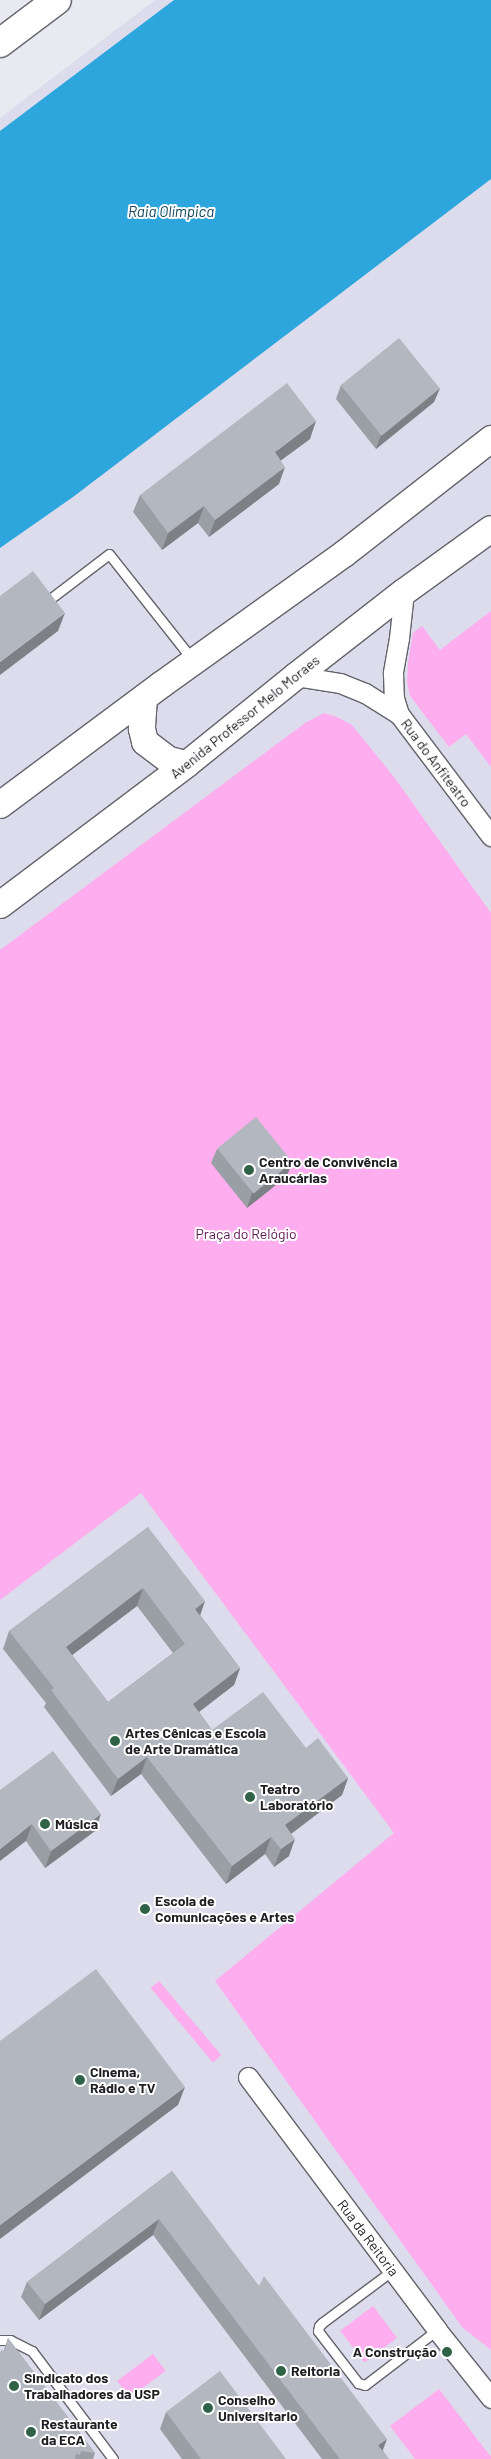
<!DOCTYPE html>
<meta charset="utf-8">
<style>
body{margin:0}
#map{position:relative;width:491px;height:2459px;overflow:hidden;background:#e8e9f1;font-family:Barlow,sans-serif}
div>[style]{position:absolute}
.built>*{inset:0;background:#dcdcec}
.green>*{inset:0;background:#feadee;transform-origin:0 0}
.water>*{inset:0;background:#2da6dd}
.roads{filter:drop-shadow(1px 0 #63636b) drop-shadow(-1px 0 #63636b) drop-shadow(0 1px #63636b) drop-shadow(0 -1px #63636b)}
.lane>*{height:9px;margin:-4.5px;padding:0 4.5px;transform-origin:4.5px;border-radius:4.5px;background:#fff}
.street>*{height:19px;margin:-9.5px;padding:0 9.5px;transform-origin:9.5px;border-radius:9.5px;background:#fff}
.secondary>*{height:26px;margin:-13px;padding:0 13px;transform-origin:13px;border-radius:13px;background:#fff}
.highway>*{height:28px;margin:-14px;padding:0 14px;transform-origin:14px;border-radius:14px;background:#fff}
.wall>*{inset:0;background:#9a9ea5}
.shaded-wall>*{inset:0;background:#7d8186}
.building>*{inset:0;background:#b3b8c0;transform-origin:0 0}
.dots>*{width:14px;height:14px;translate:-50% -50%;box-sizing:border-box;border:2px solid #fff;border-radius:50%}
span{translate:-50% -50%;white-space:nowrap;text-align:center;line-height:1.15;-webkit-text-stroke:4px #fff;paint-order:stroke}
.street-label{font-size:14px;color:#202024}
.poi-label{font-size:14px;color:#202024;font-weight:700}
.left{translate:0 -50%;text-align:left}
.right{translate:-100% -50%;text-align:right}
.park-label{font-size:14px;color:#5e1554}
.water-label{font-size:15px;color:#13435a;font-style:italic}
</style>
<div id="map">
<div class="built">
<i style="clip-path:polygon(155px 0,491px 0,491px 2459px,0 2459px,0 118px)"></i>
</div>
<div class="green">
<i style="clip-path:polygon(491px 611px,491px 767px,466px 734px,449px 747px,410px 696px,407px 682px,408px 663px,413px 633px,422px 626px,440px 650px)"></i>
<i style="clip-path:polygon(324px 713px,337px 717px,352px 725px,394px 777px,491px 913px,491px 2350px,462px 2327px,215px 1981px,394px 1833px,141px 1493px,0 1600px,0 950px,305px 723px)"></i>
<i style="left:159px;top:1981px;width:97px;height:11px;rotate:50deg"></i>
<i style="left:373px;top:2306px;width:40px;height:41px;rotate:53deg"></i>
<i style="left:153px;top:2354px;width:21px;height:45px;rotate:53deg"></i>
<i style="clip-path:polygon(439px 2389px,491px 2457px,491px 2459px,415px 2459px,390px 2426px)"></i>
</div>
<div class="water">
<i style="clip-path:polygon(174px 0,491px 0,491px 179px,73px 497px,0 548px,0 131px)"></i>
</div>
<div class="roads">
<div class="lane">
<i style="left:50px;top:599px;width:74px;rotate:-37.3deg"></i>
<i style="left:109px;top:554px;width:134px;rotate:51.7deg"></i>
<i style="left:393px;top:2270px;width:89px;rotate:143.3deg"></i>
<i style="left:322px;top:2323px;width:4px;rotate:135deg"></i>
<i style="left:319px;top:2326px;width:5px;rotate:101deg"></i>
<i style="left:318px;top:2331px;width:66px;rotate:52.4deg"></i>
<i style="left:358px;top:2383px;width:7px;rotate:16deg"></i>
<i style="left:365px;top:2385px;width:91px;rotate:-37.4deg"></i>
<i style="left:0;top:2340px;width:10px"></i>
<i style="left:10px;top:2340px;width:25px;rotate:27deg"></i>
<i style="left:32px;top:2351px;width:135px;rotate:53.1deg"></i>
</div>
<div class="street">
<i style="left:404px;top:592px;width:46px;rotate:96.2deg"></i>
<i style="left:399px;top:638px;width:36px;rotate:100deg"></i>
<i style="left:393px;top:673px;width:25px;rotate:88deg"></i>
<i style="left:394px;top:698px;width:17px;rotate:73deg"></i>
<i style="left:399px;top:714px;width:153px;rotate:53deg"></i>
<i style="left:296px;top:676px;width:45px;rotate:9deg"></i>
<i style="left:340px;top:683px;width:27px;rotate:22deg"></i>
<i style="left:365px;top:693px;width:40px;rotate:32deg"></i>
<i style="left:248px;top:2077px;width:316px;rotate:53.2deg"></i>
<i style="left:437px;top:2330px;width:87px;rotate:51.5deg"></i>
</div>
<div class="secondary">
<i style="left:144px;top:698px;width:31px;rotate:94deg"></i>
<i style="left:142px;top:729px;width:13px;rotate:77deg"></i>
<i style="left:145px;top:742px;width:30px;rotate:37deg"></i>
<i style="left:169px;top:760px;width:18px;rotate:13deg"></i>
<i style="left:0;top:805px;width:201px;rotate:-36.7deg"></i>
<i style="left:161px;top:685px;width:225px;rotate:-35.6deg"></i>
<i style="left:344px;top:554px;width:187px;rotate:-38deg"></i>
<i style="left:0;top:905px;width:234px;rotate:-37deg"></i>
<i style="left:187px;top:764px;width:140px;rotate:-38.9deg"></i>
<i style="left:296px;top:676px;width:137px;rotate:-37.9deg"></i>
<i style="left:404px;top:592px;width:107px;rotate:-35.9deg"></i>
</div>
<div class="highway">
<i style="left:0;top:43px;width:71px;rotate:-37deg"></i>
</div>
</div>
<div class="wall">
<i style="clip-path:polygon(341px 385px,440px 388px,434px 402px,376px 449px,336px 399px)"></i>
<i style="clip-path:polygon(310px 439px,281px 460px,279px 484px,209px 537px,198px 523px,162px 550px,133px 512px,140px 495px)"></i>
<i style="clip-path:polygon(217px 1149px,292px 1162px,287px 1176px,247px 1208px,211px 1163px)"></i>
<i style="clip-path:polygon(evenodd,148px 1527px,200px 1615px,240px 1668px,234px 1685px,199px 1712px,212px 1730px,306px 1748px,348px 1778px,342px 1795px,291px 1834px,289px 1856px,274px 1867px,265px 1854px,226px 1884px,141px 1774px,111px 1796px,44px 1707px,46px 1703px,3px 1649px,9px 1631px,148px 1527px,137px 1606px,173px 1653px,108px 1702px,72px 1655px,137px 1606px)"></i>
<i style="clip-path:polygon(0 1790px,95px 1831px,45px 1868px,26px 1841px)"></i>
<i style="clip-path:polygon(172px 2171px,383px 2451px,389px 2459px,322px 2459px,153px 2235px,39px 2320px,21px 2297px,27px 2282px)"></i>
<i style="clip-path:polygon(8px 2338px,95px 2453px,93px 2459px,0 2459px,4px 2350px)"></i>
<i style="clip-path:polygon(166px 2412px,286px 2459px,182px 2459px,160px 2429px)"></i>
</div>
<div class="shaded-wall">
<i style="clip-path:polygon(440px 388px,434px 402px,376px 449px,381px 435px)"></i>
<i style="clip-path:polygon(316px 421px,310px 439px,268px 470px,275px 452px)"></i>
<i style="clip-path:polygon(285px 467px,279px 484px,209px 537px,215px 520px)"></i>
<i style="clip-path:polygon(204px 506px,198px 523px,162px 550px,168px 533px)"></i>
<i style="clip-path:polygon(65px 613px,58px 631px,0 675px,0 662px)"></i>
<i style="clip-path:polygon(292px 1162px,287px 1176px,247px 1208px,252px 1193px)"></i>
<i style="clip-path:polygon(143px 1588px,137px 1606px,59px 1665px,66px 1647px)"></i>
<i style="clip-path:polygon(205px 1601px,199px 1619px,195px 1609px)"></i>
<i style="clip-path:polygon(240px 1668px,234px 1685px,187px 1721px,193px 1704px)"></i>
<i style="clip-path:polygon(147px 1757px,141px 1774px,111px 1796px,118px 1779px)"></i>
<i style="clip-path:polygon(348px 1778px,342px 1795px,279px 1843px,285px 1825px)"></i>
<i style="clip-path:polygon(101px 1814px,95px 1831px,45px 1868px,51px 1851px)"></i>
<i style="clip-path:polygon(32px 1824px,26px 1841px,0 1861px,0 1849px)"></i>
<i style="clip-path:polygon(271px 1837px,265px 1854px,226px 1884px,232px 1866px)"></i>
<i style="clip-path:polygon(295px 1839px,289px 1856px,274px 1867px,281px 1849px)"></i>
<i style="clip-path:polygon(185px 2087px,178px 2105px,0 2239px,0 2225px)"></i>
<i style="clip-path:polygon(159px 2219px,153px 2235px,39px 2320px,45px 2304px)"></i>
<i style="clip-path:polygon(387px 2439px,381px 2455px,378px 2445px)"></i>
</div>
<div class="building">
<i style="left:399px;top:338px;width:65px;height:75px;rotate:51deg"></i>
<i style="clip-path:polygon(287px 383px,316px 421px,275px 452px,285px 467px,215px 520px,204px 506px,168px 533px,140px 495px)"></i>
<i style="clip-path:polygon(33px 571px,65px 613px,0 662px,0 596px)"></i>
<i style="left:256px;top:1117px;width:58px;height:50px;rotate:51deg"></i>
<i style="clip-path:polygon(evenodd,148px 1527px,205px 1601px,195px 1609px,240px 1668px,193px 1704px,212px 1730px,263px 1692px,306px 1748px,318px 1738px,348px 1778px,285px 1825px,295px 1839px,281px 1849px,271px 1837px,232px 1866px,147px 1757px,118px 1779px,51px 1690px,54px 1688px,9px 1631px,148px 1527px,143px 1588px,185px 1644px,108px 1702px,66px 1647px,143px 1588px)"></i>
<i style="clip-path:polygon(53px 1751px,101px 1814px,51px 1851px,32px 1824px,0 1849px,0 1790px)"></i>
<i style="clip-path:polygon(96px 1969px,185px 2087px,0 2225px,0 2041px)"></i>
<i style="clip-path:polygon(172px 2171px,259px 2286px,264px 2276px,387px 2439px,378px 2445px,389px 2459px,340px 2459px,159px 2219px,45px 2304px,27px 2282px)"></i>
<i style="clip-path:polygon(8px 2338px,95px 2453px,81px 2451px,80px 2455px,76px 2454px,75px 2459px,0 2459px,0 2353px,1px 2350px,5px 2351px)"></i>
<i style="clip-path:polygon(220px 2371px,286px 2459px,201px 2459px,166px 2412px)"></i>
</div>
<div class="dots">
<i style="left:249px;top:1170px;background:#2f6247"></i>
<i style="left:115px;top:1741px;background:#2f6247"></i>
<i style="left:250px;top:1797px;background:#2f6247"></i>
<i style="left:45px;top:1824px;background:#2f6247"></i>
<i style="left:145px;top:1909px;background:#2f6247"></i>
<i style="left:80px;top:2080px;background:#2f6247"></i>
<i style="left:447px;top:2352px;background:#2f6247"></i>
<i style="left:281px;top:2371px;background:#2f6247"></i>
<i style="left:14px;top:2386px;background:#2f6247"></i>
<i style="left:208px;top:2408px;background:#2f6247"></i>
<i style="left:31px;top:2432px;background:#2f6247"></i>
</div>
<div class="street-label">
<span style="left:245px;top:717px;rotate:-39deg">Avenida Professor Melo Moraes</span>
<span style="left:436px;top:763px;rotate:53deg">Rua do Anfiteatro</span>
<span style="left:368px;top:2238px;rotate:53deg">Rua da Reitoria</span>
</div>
<div class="poi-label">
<span class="left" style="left:259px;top:1170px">Centro de Convivência<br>Araucárias</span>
<span class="left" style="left:125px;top:1741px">Artes Cênicas e Escola<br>de Arte Dramática</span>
<span class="left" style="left:260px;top:1797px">Teatro<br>Laboratório</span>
<span class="left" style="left:55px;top:1824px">Música</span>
<span class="left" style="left:155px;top:1909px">Escola de<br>Comunicações e Artes</span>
<span class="left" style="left:90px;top:2080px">Cinema,<br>Rádio e TV</span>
<span class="right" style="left:437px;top:2352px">A Construção</span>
<span class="left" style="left:291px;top:2371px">Reitoria</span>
<span class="left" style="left:24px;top:2386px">Sindicato dos<br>Trabalhadores da USP</span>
<span class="left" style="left:218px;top:2408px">Conselho<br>Universitario</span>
<span class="left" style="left:41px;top:2432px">Restaurante<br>da ECA</span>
</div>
<div class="park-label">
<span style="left:246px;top:1234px">Praça do Relógio</span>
</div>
<div class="water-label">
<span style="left:171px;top:212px">Raia Olímpica</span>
</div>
</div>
